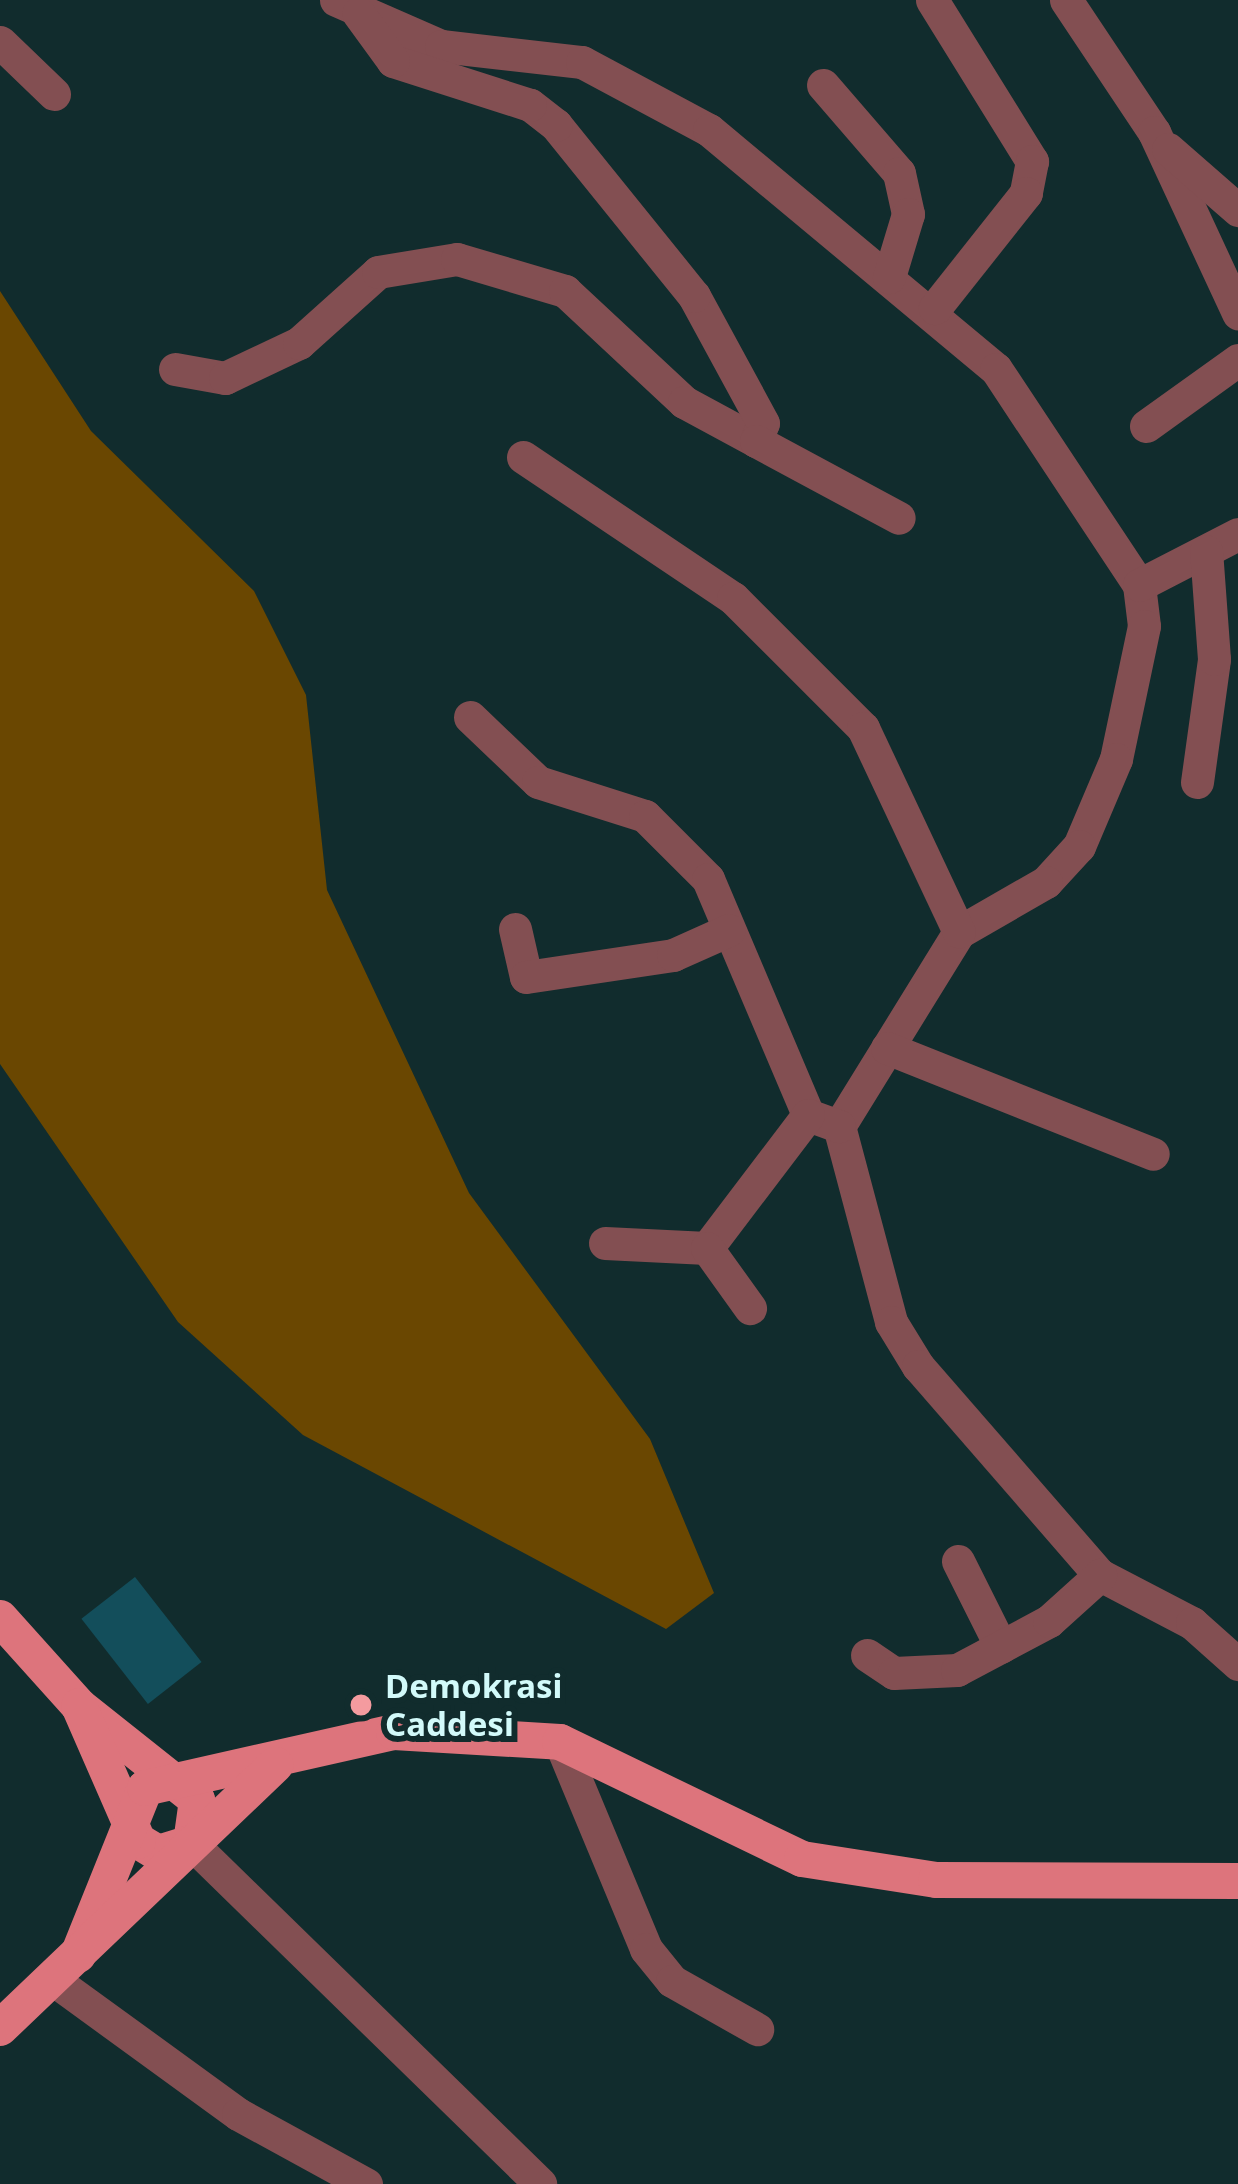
<!DOCTYPE html>
<style>
body{margin:0}
#map{position:relative;width:1238px;height:2184px;overflow:hidden;background:#112c2d;font-family:"Noto Sans",sans-serif}
div>[style]{position:absolute}
.green>*{inset:0;background:#6a4701}
.building>*{inset:0;background:#134e5b;transform-origin:0 0}
.minor>*{height:33px;margin:-16.5px;padding:0 16.5px;transform-origin:16.5px;border-radius:16.5px;background:#834f52}
.major>*{height:36px;margin:-18px;padding:0 18px;transform-origin:18px;border-radius:18px;background:#dd747c}
.dots>*{width:33px;height:33px;translate:-50% -50%;box-sizing:border-box;border:6px solid #112c2d;border-radius:50%}
span{translate:-50% -50%;white-space:nowrap;text-align:center;line-height:1.15;-webkit-text-stroke:12px #112c2d;paint-order:stroke}
.poi-label{font-size:33px;color:#d2fafa;font-weight:700}
.left{translate:0 -50%;text-align:left}
</style>
<div id="map">
<div class="green">
<i style="clip-path:polygon(0 291px,91px 431px,254px 591px,306px 695px,327px 890px,469px 1193px,650px 1439px,714px 1593px,666px 1629px,303px 1435px,178px 1322px,0 1064px)"></i>
</div>
<div class="building">
<i style="left:135px;top:1577px;width:108px;height:68px;rotate:52deg"></i>
</div>
<div class="minor">
<i style="left:336px;top:0;width:115px;rotate:23.7deg"></i>
<i style="left:441px;top:46px;width:142px;rotate:6.5deg"></i>
<i style="left:582px;top:62px;width:144px;rotate:28.2deg"></i>
<i style="left:709px;top:130px;width:373px;rotate:39.8deg"></i>
<i style="left:996px;top:369px;width:259px;rotate:56.5deg"></i>
<i style="left:1139px;top:585px;width:41px;rotate:83deg"></i>
<i style="left:1144px;top:626px;width:136px;rotate:101.9deg"></i>
<i style="left:1116px;top:759px;width:95px;rotate:113deg"></i>
<i style="left:1079px;top:846px;width:49px;rotate:132.5deg"></i>
<i style="left:1046px;top:882px;width:100px;rotate:150.1deg"></i>
<i style="left:959px;top:932px;width:228px;rotate:121.7deg"></i>
<i style="left:839px;top:1126px;width:203px;rotate:75.1deg"></i>
<i style="left:891px;top:1322px;width:52px;rotate:58.5deg"></i>
<i style="left:918px;top:1366px;width:277px;rotate:49deg"></i>
<i style="left:1100px;top:1575px;width:104px;rotate:27.6deg"></i>
<i style="left:1192px;top:1623px;width:62px;rotate:41.7deg"></i>
<i style="left:932px;top:0;width:190px;rotate:58.2deg"></i>
<i style="left:1032px;top:161px;width:33px;rotate:101deg"></i>
<i style="left:1026px;top:193px;width:147px;rotate:128.4deg"></i>
<i style="left:1066px;top:0;width:159px;rotate:56.3deg"></i>
<i style="left:1154px;top:132px;width:200px;rotate:65.1deg"></i>
<i style="left:0;top:42px;width:75px;rotate:43.9deg"></i>
<i style="left:823px;top:85px;width:116px;rotate:49.2deg"></i>
<i style="left:899px;top:173px;width:42px;rotate:77.6deg"></i>
<i style="left:908px;top:214px;width:66px;rotate:106.8deg"></i>
<i style="left:1168px;top:149px;width:93px;rotate:41.1deg"></i>
<i style="left:175px;top:369px;width:51px;rotate:10.2deg"></i>
<i style="left:225px;top:378px;width:82px;rotate:-25.3deg"></i>
<i style="left:299px;top:343px;width:106px;rotate:-41.9deg"></i>
<i style="left:378px;top:272px;width:80px;rotate:-9.3deg"></i>
<i style="left:457px;top:259px;width:113px;rotate:16.5deg"></i>
<i style="left:565px;top:291px;width:163px;rotate:43deg"></i>
<i style="left:684px;top:402px;width:82px;rotate:28.4deg"></i>
<i style="left:756px;top:441px;width:19px;rotate:-69deg"></i>
<i style="left:763px;top:423px;width:145px;rotate:-118.5deg"></i>
<i style="left:694px;top:296px;width:220px;rotate:-128.9deg"></i>
<i style="left:556px;top:125px;width:33px;rotate:-142deg"></i>
<i style="left:530px;top:105px;width:144px;rotate:-162.2deg"></i>
<i style="left:393px;top:61px;width:59px;rotate:-126.1deg"></i>
<i style="left:1146px;top:426px;width:113px;rotate:-35.7deg"></i>
<i style="left:756px;top:441px;width:162px;rotate:28.3deg"></i>
<i style="left:523px;top:457px;width:253px;rotate:33.9deg"></i>
<i style="left:733px;top:598px;width:184px;rotate:45deg"></i>
<i style="left:863px;top:728px;width:225px;rotate:64.8deg"></i>
<i style="left:1139px;top:585px;width:111px;rotate:-27.3deg"></i>
<i style="left:470px;top:717px;width:94px;rotate:43.7deg"></i>
<i style="left:538px;top:782px;width:112px;rotate:17.6deg"></i>
<i style="left:645px;top:816px;width:89px;rotate:45deg"></i>
<i style="left:708px;top:879px;width:256px;rotate:67deg"></i>
<i style="left:808px;top:1115px;width:33px;rotate:20deg"></i>
<i style="left:1197px;top:782px;width:124px;rotate:-82.1deg"></i>
<i style="left:1214px;top:659px;width:108px;rotate:-94.2deg"></i>
<i style="left:515px;top:929px;width:49px;rotate:77.1deg"></i>
<i style="left:526px;top:977px;width:149px;rotate:-8.5deg"></i>
<i style="left:673px;top:955px;width:61px;rotate:-24.1deg"></i>
<i style="left:887px;top:1048px;width:286px;rotate:21.7deg"></i>
<i style="left:605px;top:1243px;width:102px;rotate:2.8deg"></i>
<i style="left:707px;top:1248px;width:167px;rotate:-52.8deg"></i>
<i style="left:707px;top:1248px;width:74px;rotate:54.4deg"></i>
<i style="left:958px;top:1561px;width:96px;rotate:63.4deg"></i>
<i style="left:867px;top:1655px;width:32px;rotate:34deg"></i>
<i style="left:894px;top:1673px;width:63px;rotate:-2.7deg"></i>
<i style="left:957px;top:1670px;width:104px;rotate:-28deg"></i>
<i style="left:1049px;top:1621px;width:69px;rotate:-42deg"></i>
<i style="left:560px;top:1742px;width:224px;rotate:67.4deg"></i>
<i style="left:646px;top:1949px;width:41px;rotate:50.9deg"></i>
<i style="left:672px;top:1981px;width:98px;rotate:29.5deg"></i>
<i style="left:191px;top:1843px;width:488px;rotate:44.3deg"></i>
<i style="left:51px;top:1978px;width:231px;rotate:36deg"></i>
<i style="left:238px;top:2114px;width:146px;rotate:28.7deg"></i>
</div>
<div class="major">
<i style="left:0;top:1618px;width:118px;rotate:48.1deg"></i>
<i style="left:79px;top:1706px;width:151px;rotate:38.5deg"></i>
<i style="left:197px;top:1800px;width:43px;rotate:97.9deg"></i>
<i style="left:191px;top:1843px;width:34px;rotate:163deg"></i>
<i style="left:158px;top:1853px;width:23px;rotate:-149deg"></i>
<i style="left:138px;top:1841px;width:147px;rotate:-113.6deg"></i>
<i style="left:78px;top:1955px;width:180px;rotate:-68.1deg"></i>
<i style="left:145px;top:1788px;width:255px;rotate:-12.7deg"></i>
<i style="left:394px;top:1732px;width:166px;rotate:3.4deg"></i>
<i style="left:560px;top:1742px;width:269px;rotate:25.8deg"></i>
<i style="left:802px;top:1859px;width:136px;rotate:8.9deg"></i>
<i style="left:936px;top:1880px;width:302px;rotate:0.2deg"></i>
<i style="left:0;top:2028px;width:381px;rotate:-43.7deg"></i>
</div>
<div class="dots">
<i style="left:361px;top:1705px;background:#f49b9f"></i>
</div>
<div class="poi-label">
<span class="left" style="left:385px;top:1705px">Demokrasi<br>Caddesi</span>
</div>
</div>
